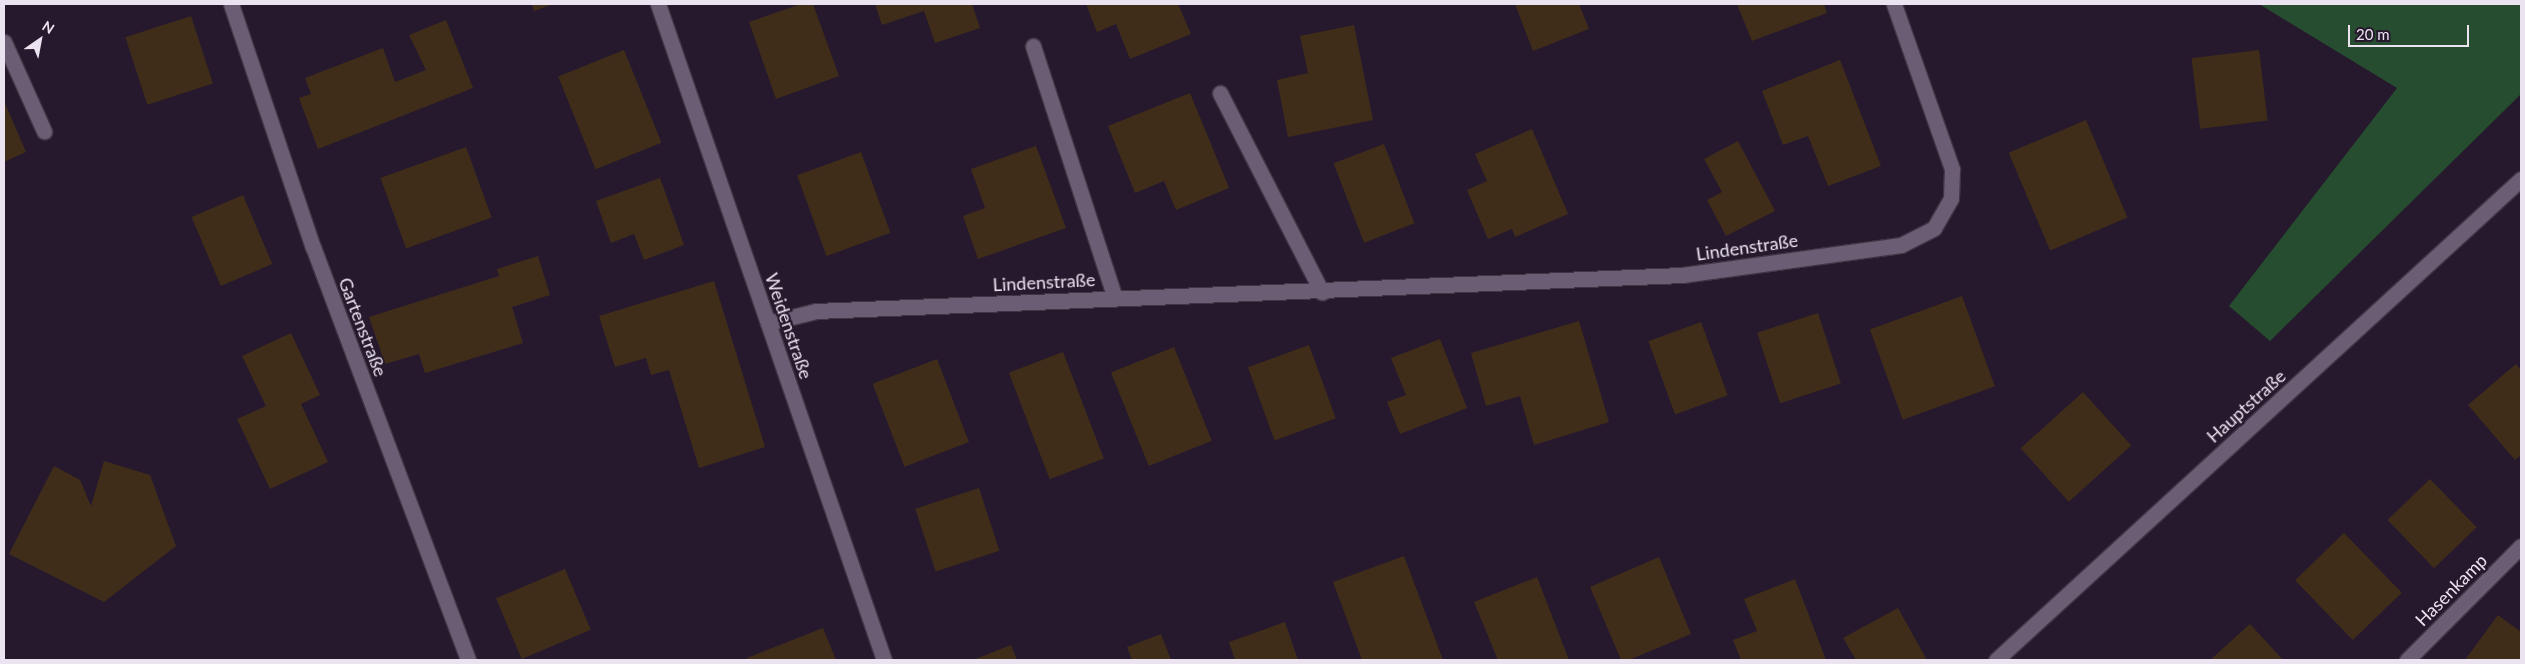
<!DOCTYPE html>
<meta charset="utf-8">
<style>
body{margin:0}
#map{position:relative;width:2525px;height:664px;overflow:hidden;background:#26192d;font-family:Lato,sans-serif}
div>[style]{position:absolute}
.green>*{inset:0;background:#264d2f}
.building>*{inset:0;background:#3f2d1a;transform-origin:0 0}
.roads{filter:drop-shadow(1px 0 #3f3545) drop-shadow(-1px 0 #3f3545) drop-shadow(0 1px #3f3545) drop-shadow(0 -1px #3f3545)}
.minor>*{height:15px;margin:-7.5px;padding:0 7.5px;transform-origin:7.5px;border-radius:7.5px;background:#6b5d74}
span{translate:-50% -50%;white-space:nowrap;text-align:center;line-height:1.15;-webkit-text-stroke:4.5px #26192d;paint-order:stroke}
.street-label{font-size:18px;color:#ebe3f0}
.frame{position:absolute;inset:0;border:5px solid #ebe3f0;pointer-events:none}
.north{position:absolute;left:15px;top:15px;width:50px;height:50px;-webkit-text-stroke:4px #26192d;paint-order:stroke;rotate:33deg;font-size:14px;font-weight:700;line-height:20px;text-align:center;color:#ebe3f0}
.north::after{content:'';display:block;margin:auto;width:18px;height:22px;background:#ebe3f0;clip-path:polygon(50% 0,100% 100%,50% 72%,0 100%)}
.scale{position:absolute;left:2348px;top:25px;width:121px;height:22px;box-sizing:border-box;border:2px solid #ebe3f0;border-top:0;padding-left:6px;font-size:15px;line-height:18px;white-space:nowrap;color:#ebe3f0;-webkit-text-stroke:4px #26192d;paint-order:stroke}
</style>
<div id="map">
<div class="green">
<i style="clip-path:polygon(2259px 4px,2521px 4px,2521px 94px,2270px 341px,2229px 306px,2397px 88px)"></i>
</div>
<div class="building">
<i style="clip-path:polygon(532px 4px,553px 4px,534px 11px)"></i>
<i style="clip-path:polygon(801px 4px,813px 4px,839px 76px,776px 99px,749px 22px)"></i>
<i style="clip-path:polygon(875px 4px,972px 4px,980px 28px,935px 43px,924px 11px,882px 25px)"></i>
<i style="clip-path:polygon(1086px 4px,1178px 4px,1191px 34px,1130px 59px,1116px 24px,1097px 32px)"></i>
<i style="clip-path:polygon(1515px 4px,1579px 4px,1589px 29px,1533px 51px)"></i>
<i style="clip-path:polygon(1737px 4px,1824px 4px,1827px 13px,1752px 41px)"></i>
<i style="left:191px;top:16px;width:71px;height:69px;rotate:72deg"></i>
<i style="clip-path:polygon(446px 20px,473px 88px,318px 149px,299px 98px,311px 94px,305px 78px,383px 48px,395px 82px,426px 70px,409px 35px)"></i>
<i style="clip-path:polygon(1354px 25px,1373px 120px,1288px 137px,1277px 80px,1308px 73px,1300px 36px)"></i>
<i style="left:624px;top:50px;width:100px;height:71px;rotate:68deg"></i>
<i style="left:2259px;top:50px;width:71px;height:68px;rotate:83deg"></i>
<i style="clip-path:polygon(1840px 60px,1881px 166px,1828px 186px,1808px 136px,1783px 145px,1762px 91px)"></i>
<i style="clip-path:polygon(1190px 93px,1229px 188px,1176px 210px,1164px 181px,1135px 193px,1108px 126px)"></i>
<i style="clip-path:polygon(4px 101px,26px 152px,4px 162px)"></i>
<i style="left:2086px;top:120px;width:106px;height:84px;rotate:67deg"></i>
<i style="clip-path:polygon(1532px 129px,1568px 214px,1515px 237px,1512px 229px,1488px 239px,1467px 190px,1487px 181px,1475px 154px)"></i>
<i style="clip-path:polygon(1738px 141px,1775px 211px,1726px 236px,1707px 200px,1722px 192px,1704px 159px)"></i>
<i style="left:1384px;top:144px;width:85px;height:54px;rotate:69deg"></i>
<i style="clip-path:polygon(1036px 146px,1066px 228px,978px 259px,963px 216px,985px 208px,971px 169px)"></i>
<i style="left:466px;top:147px;width:75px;height:91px;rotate:70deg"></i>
<i style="left:861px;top:152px;width:86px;height:68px;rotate:70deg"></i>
<i style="clip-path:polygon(660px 178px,684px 245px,644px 260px,634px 234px,611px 243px,596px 201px)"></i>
<i style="left:243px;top:195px;width:75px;height:56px;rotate:67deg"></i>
<i style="clip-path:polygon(538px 256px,550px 295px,512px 307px,523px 343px,425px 373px,419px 354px,385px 364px,369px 317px,499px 276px,497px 269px)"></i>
<i style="clip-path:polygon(714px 281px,765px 447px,699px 468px,669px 370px,651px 375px,646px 358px,615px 367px,599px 316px)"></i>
<i style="left:1962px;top:296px;width:96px;height:98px;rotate:70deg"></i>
<i style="left:1818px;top:313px;width:74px;height:64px;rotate:72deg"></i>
<i style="clip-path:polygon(1579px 321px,1609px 422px,1534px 445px,1520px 396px,1486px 406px,1471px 353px)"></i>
<i style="left:1701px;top:322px;width:78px;height:56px;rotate:70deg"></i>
<i style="clip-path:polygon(291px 333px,320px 395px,301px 404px,328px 462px,270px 489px,237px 419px,266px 406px,242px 356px)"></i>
<i style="clip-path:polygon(1440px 339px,1467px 408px,1400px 434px,1387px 402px,1406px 395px,1391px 358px)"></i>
<i style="left:1309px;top:345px;width:78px;height:65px;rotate:70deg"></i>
<i style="left:1174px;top:347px;width:101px;height:68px;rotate:68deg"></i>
<i style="left:1063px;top:352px;width:114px;height:58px;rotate:69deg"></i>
<i style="left:937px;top:359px;width:89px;height:69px;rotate:69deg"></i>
<i style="clip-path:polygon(2516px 364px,2521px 370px,2521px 455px,2515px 460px,2468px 405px)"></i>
<i style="left:2083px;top:392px;width:72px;height:84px;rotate:48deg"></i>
<i style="clip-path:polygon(104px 461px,150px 475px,176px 546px,104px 602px,9px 554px,54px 466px,80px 480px,91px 506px)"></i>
<i style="left:2430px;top:479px;width:67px;height:59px;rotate:46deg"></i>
<i style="left:979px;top:488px;width:66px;height:67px;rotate:72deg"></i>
<i style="left:2344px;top:533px;width:83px;height:68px;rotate:46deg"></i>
<i style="clip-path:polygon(1404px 556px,1443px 660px,1362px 660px,1333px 582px)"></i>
<i style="clip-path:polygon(1659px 557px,1691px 634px,1629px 660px,1621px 660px,1590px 587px)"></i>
<i style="left:565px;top:569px;width:66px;height:75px;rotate:67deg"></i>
<i style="clip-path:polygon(1537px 577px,1569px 660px,1498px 660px,1474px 602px)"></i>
<i style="clip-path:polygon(1795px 579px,1826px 660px,1741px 660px,1733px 640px,1757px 631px,1744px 599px)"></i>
<i style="clip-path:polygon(1898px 608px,1927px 660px,1856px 660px,1843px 638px)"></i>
<i style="clip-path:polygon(2498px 615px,2521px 632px,2521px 660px,2465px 660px)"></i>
<i style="clip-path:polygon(1285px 622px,1298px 660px,1235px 660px,1229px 642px)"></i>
<i style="clip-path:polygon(2250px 624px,2283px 660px,2210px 660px)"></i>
<i style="clip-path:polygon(823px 628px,836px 660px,748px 660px,747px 658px)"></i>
<i style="clip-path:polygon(1161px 634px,1171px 660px,1132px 660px,1127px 647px)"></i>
<i style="clip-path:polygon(1011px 645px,1017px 660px,973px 660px)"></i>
</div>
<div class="roads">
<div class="minor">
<i style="left:231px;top:4px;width:256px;rotate:71.4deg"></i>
<i style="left:313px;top:247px;width:441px;rotate:69.4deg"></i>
<i style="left:658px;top:4px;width:694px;rotate:70.99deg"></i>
<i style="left:4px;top:42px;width:98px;rotate:65.8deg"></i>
<i style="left:1033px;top:46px;width:265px;rotate:72deg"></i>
<i style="left:1220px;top:93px;width:224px;rotate:62.9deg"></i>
<i style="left:768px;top:323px;width:49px;rotate:-14deg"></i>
<i style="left:816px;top:311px;width:867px;rotate:-2.38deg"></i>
<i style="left:1682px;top:275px;width:221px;rotate:-7.8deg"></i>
<i style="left:1901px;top:245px;width:37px;rotate:-27deg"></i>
<i style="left:1934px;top:228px;width:34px;rotate:-60deg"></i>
<i style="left:1951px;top:198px;width:29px;rotate:-88deg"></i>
<i style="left:1952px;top:169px;width:175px;rotate:-109.4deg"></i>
<i style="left:1996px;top:660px;width:712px;rotate:-42.5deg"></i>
<i style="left:2407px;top:660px;width:161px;rotate:-45deg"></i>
</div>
</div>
<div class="street-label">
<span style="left:1747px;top:247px;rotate:-8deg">Lindenstraße</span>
<span style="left:1044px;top:282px;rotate:-3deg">Lindenstraße</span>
<span style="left:789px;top:326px;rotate:71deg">Weidenstraße</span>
<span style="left:363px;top:327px;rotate:69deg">Gartenstraße</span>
<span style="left:2246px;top:406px;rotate:-42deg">Hauptstraße</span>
<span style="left:2451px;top:590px;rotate:-45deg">Hasenkamp</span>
</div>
<div class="frame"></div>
<div class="north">N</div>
<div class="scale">20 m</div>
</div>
